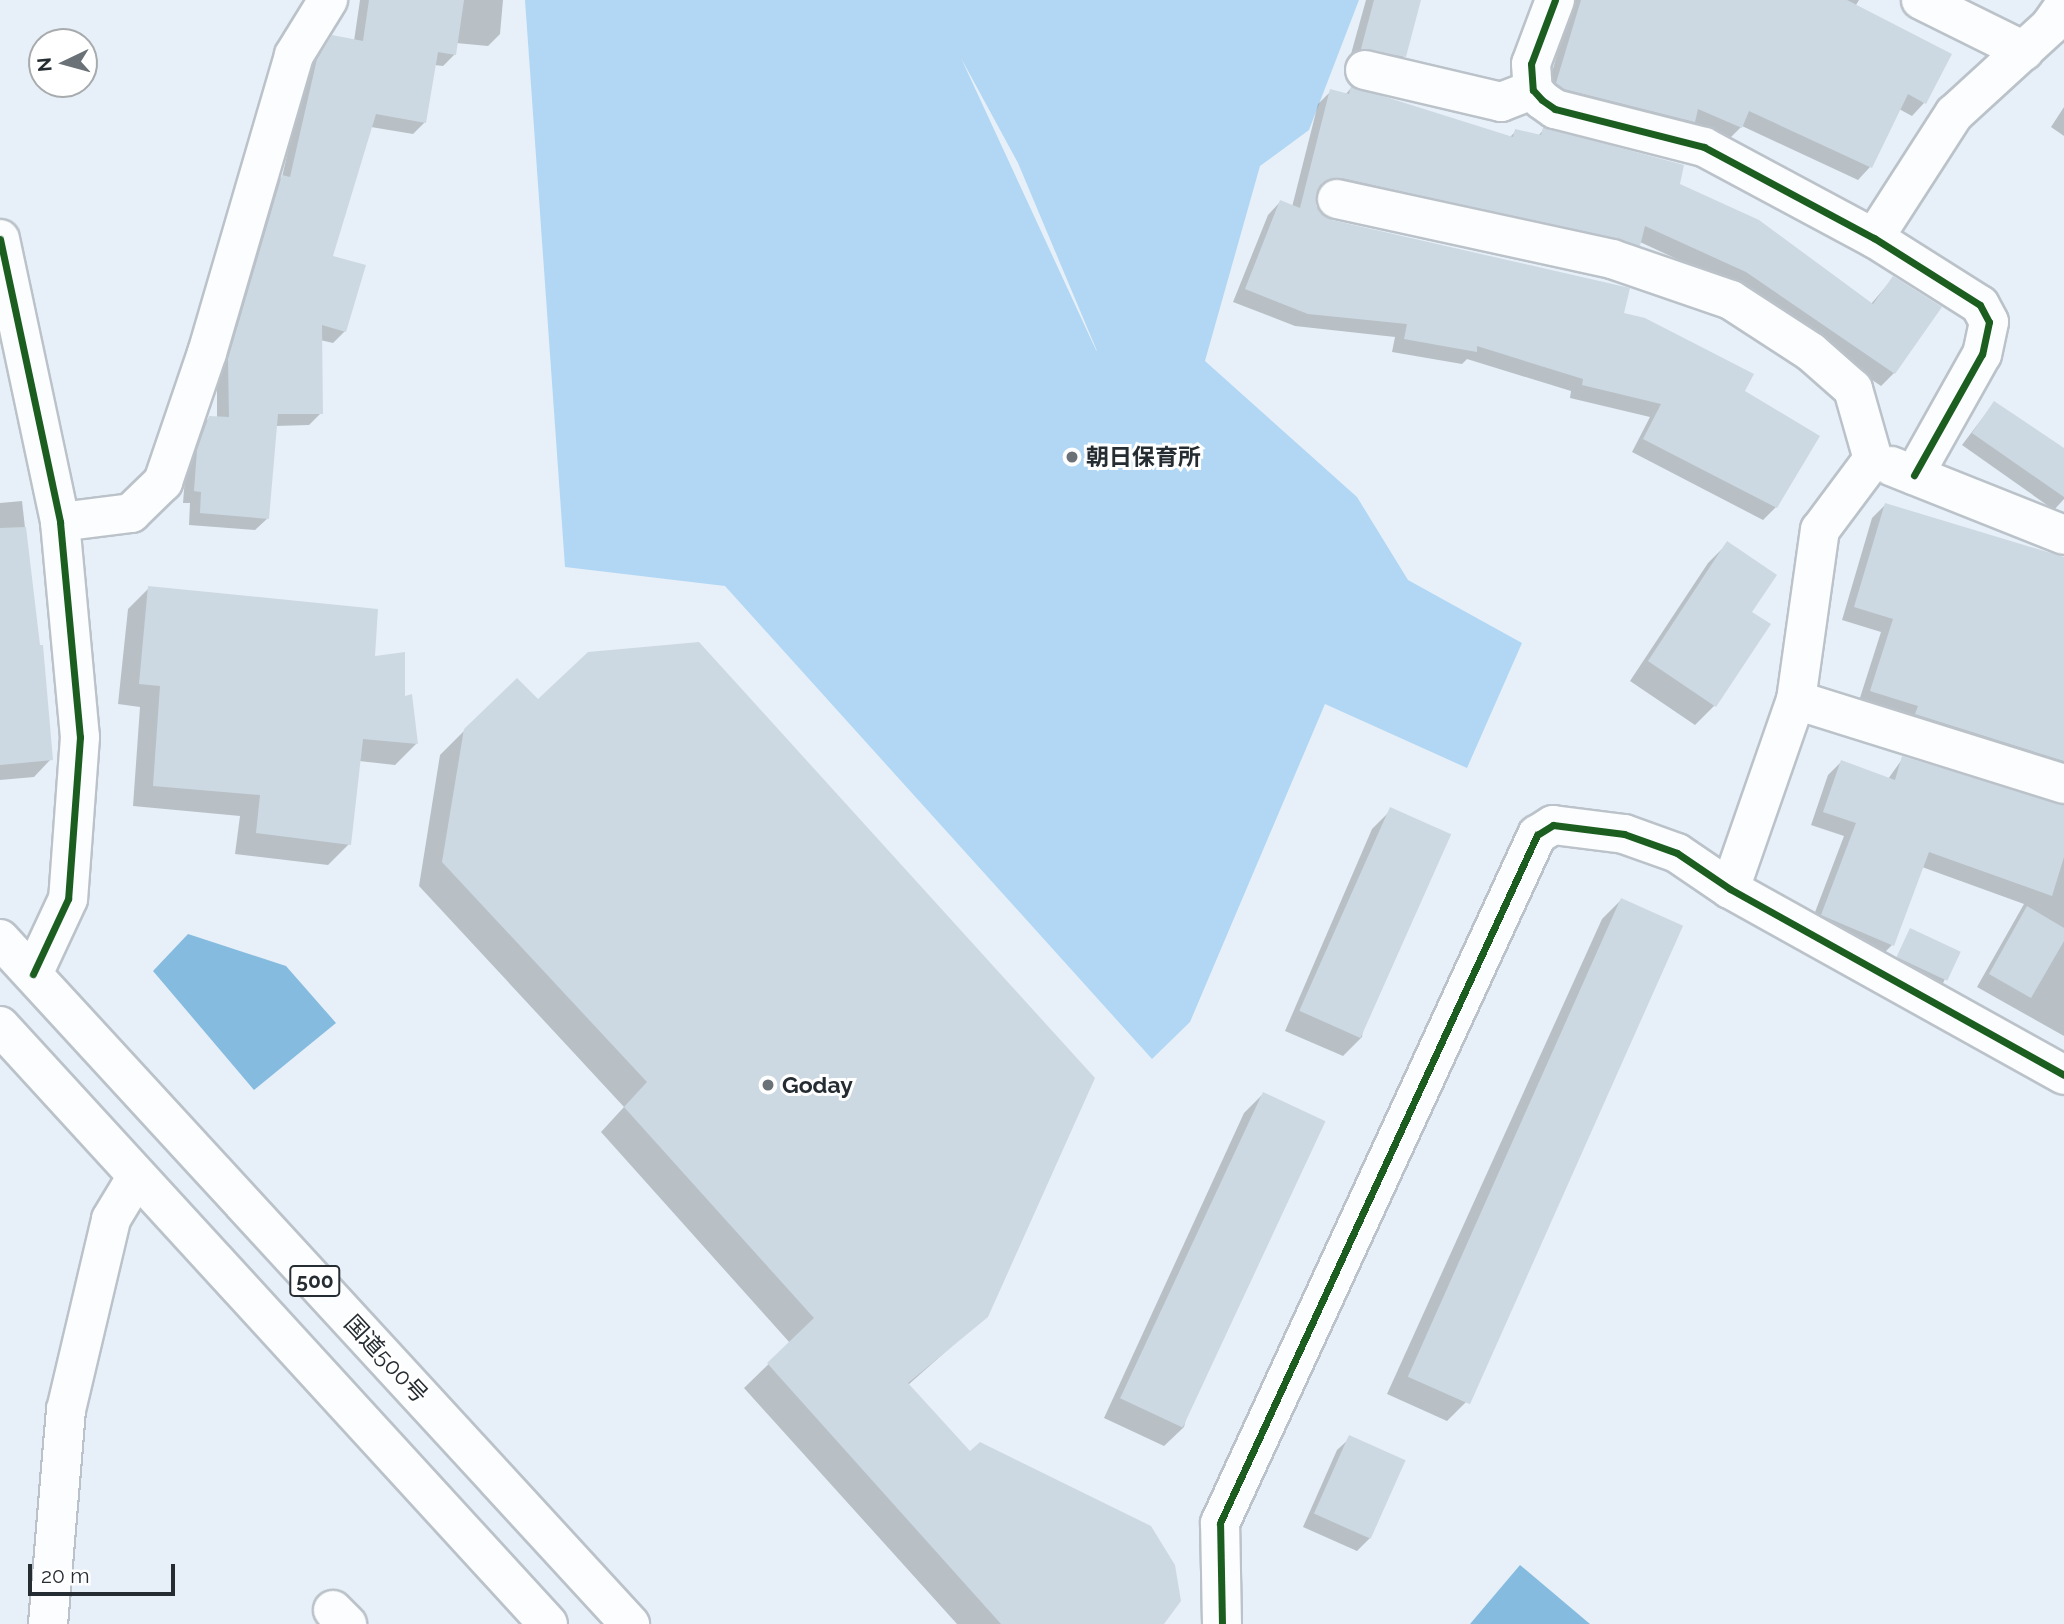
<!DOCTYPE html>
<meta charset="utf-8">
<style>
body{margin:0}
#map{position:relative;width:2064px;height:1624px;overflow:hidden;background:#e7f0f8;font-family:Raleway,"Noto Sans JP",sans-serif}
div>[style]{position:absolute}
.green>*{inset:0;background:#b1d7f4}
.water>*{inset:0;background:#86bbe0}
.shadow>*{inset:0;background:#0003;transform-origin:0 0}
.building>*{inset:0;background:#cdd9e2;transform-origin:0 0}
.roads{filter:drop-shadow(2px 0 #bbc2c9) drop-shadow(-2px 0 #bbc2c9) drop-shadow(0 2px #bbc2c9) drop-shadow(0 -2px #bbc2c9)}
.minor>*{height:38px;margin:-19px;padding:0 19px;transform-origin:19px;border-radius:19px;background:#fbfdfe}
.highway>*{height:38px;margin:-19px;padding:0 19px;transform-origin:19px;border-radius:19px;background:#fbfdfe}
.cycleway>*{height:7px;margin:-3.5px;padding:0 3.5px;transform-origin:3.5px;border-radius:3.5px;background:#1b5e20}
.dots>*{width:19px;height:19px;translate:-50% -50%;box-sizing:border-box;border:4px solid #fff;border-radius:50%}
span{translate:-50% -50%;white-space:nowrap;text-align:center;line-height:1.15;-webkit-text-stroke:6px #fff;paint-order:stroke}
.shield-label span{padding:2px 5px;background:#fff;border:2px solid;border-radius:5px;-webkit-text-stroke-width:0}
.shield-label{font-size:21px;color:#262d32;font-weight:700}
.poi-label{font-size:23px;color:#262d32;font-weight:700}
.left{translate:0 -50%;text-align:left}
.street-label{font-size:23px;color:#262d32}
.north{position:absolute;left:28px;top:28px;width:70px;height:70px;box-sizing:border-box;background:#fff;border:2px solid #a8abad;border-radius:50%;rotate:265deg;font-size:19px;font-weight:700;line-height:28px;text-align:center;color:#262d32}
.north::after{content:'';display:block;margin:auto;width:24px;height:32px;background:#6a7177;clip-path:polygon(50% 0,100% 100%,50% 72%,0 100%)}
.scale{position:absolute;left:28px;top:1564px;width:147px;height:32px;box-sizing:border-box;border:4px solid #262d32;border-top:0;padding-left:9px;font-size:21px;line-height:24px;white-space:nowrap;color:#262d32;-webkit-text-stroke:5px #fff;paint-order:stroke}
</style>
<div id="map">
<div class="green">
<i style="clip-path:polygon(evenodd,525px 0,1359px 0,1309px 130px,1260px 166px,1205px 361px,1357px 497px,1408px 580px,1522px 643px,1467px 768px,1325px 704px,1190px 1022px,1152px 1059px,725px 586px,565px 567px,525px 0,961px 58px,1018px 163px,1097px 351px,1096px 350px,961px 58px)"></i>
</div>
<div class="water">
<i style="clip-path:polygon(188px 934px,286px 966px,336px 1023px,254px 1090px,153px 971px)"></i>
<i style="clip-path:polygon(1520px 1565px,1590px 1624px,1470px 1624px)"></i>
</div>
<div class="shadow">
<i style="clip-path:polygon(360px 0,503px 0,500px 34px,488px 46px,456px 43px,455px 54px,443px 66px,434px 65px,425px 122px,413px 134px,371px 127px,331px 257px,345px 331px,333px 343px,320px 340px,321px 413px,309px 425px,275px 426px,268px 518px,255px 530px,189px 525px,190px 503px,183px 503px,186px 464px,197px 430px,209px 418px,217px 418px,217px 372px,270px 189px,282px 177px,306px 73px,332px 37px,354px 41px)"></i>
<i style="clip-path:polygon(1366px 0,1419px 0,1404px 56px,1391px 69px,1349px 61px)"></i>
<i style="clip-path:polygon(1573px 0,1859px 0,1856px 5px,1924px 103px,1912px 116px,1899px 109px,1870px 167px,1858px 180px,1742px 126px,1728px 140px,1545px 96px)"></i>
<i style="clip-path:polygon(1351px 88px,1509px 138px,1516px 131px,1538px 136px,1544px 129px,1678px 185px,1871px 304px,1893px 278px,1894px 373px,1881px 386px,1733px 285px,1640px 242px,1626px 258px,1328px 190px,1317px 193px,1314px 206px,1331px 222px,1621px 315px,1743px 392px,1776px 507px,1763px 520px,1632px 452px,1650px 417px,1570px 398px,1571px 391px,1467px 359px,1462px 364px,1392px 352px,1395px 337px,1295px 326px,1233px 302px,1268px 215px,1280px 202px,1292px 207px,1318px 104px,1331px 91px,1345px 95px)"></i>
<i style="clip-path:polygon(2064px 107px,2064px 136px,2051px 127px)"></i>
<i style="clip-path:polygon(1994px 403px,2064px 450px,2064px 499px,2054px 510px,1962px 445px)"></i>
<i style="clip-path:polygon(22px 501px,51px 759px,34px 777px,0 780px,0 503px)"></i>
<i style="clip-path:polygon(1885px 505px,2064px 565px,2064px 783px,1858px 704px,1881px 632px,1842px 620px,1872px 518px)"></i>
<i style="clip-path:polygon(1727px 544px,1750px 613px,1714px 706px,1695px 725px,1630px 681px,1708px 563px)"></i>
<i style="clip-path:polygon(149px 588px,373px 658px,403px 699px,416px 744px,395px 765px,359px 761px,349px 844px,328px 865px,235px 854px,240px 816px,133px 806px,140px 707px,118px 704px,128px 609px)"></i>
<i style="clip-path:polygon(465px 730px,986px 1316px,908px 1385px,970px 1453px,1162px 1624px,957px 1624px,744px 1388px,790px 1343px,601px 1132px,624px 1107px,419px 886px,440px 755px)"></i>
<i style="clip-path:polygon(1903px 758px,2064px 805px,2064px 1036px,1977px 987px,2024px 904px,1922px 867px,1892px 945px,1879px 958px,1809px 928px,1844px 836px,1811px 825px,1828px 775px,1841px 762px,1888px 779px)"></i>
<i style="clip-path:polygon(1391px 810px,1362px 1037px,1343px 1056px,1285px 1031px,1372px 829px)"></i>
<i style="clip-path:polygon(1621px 900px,1466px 1402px,1447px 1421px,1387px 1394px,1602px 919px)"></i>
<i style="left:1911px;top:930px;width:52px;height:38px;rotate:26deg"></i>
<i style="clip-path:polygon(1263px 1094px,1184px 1427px,1164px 1446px,1104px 1418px,1244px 1113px)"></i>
<i style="clip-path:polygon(1350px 1438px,1370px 1538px,1357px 1551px,1303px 1527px,1337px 1450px)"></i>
</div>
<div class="building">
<i style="clip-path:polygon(369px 0,464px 0,456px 55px,438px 52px,426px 123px,376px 114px,333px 256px,366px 265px,346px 332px,322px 325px,323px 414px,278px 414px,269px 519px,200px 513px,201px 492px,194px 491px,197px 450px,209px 416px,229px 417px,228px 359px,282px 175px,290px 177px,317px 59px,332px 35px,363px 41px)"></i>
<i style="clip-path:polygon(1374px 0,1421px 0,1406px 57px,1361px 49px)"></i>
<i style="clip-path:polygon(1581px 0,1847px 0,1952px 54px,1926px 104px,1908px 94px,1872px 168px,1749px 111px,1742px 128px,1698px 109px,1695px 122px,1564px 89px,1556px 83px)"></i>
<i style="clip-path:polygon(1351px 86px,1513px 137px,1515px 129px,1541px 135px,1543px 127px,1684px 165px,1680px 184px,1759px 220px,1873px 304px,1893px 276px,1942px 307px,1895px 374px,1746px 272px,1645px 226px,1640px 246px,1342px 178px,1320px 185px,1316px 206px,1332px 220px,1630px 288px,1624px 313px,1645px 318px,1754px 374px,1745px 391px,1820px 436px,1777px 508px,1643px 439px,1661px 404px,1582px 385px,1583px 379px,1477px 346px,1477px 352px,1404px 339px,1407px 324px,1308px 314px,1245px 289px,1280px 200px,1300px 208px,1330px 89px,1349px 94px)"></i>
<i style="clip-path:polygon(1994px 401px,2064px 448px,2064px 497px,1972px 433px)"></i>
<i style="clip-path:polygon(1885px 503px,2064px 557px,2064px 761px,1915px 714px,1918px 706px,1870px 691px,1893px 619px,1854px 607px)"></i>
<i style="clip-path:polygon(26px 527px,40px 645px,43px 645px,53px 760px,0 765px,0 528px)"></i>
<i style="clip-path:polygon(1727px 541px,1777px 575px,1752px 612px,1771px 624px,1716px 707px,1648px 661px)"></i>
<i style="clip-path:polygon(148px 586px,378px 609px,375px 656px,405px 652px,405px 696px,412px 694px,418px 744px,363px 739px,351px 845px,256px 833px,260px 795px,153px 786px,160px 686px,139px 684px)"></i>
<i style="clip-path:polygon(699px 642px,1095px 1078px,988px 1317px,908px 1383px,970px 1451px,980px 1442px,1151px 1526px,1175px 1565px,1181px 1601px,1164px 1624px,1001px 1624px,767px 1363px,814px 1318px,624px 1107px,647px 1082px,442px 862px,464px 729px,517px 678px,538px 699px,588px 652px)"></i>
<i style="clip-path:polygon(1902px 756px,2064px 805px,2064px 857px,2052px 896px,1929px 852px,1894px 946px,1821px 915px,1856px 823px,1823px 812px,1841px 760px,1895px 780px)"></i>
<i style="left:1390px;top:807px;width:67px;height:223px;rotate:24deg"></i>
<i style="left:1621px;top:898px;width:68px;height:524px;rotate:24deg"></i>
<i style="clip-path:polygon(2027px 906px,2064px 928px,2064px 941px,2031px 998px,1989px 974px)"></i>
<i style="left:1910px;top:928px;width:56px;height:32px;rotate:25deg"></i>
<i style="left:1263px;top:1092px;width:69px;height:338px;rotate:25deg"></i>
<i style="left:1349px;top:1435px;width:62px;height:86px;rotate:24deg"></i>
</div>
<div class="roads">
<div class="minor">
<i style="left:1555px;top:0;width:68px;rotate:110.6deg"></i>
<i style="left:1531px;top:64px;width:26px;rotate:86deg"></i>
<i style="left:1533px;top:90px;width:13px;rotate:48deg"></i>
<i style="left:1542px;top:100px;width:16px;rotate:35deg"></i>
<i style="left:1555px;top:109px;width:154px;rotate:14.3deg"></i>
<i style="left:1704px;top:147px;width:193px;rotate:28.2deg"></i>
<i style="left:1874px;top:238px;width:125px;rotate:32.3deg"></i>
<i style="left:1980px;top:305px;width:19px;rotate:62deg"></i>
<i style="left:1989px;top:322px;width:33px;rotate:102deg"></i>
<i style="left:1982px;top:354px;width:139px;rotate:119.3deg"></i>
<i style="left:1921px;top:0;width:115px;rotate:26.3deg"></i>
<i style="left:1365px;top:70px;width:140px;rotate:13.2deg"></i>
<i style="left:1501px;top:102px;width:34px;rotate:-21deg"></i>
<i style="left:1337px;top:199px;width:281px;rotate:12.3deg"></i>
<i style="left:1612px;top:259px;width:126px;rotate:19deg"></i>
<i style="left:1731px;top:300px;width:95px;rotate:33deg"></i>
<i style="left:1811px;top:352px;width:56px;rotate:41.4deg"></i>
<i style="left:1853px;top:389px;width:73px;rotate:74.1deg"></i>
<i style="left:1874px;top:238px;width:148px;rotate:-57.2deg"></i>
<i style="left:1954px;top:114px;width:130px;rotate:-42.5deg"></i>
<i style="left:2050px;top:26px;width:24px;rotate:-55deg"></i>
<i style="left:0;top:239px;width:289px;rotate:78deg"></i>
<i style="left:60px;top:522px;width:216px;rotate:84.7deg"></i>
<i style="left:80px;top:737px;width:162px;rotate:94.2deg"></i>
<i style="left:68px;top:899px;width:83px;rotate:115deg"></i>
<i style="left:1891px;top:466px;width:186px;rotate:21.7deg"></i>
<i style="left:60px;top:522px;width:72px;rotate:-7.2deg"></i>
<i style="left:131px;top:513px;width:45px;rotate:-44.1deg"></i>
<i style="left:163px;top:482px;width:136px;rotate:-71.2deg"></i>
<i style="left:207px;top:353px;width:310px;rotate:-73.7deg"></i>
<i style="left:294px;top:55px;width:65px;rotate:-58.3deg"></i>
<i style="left:1796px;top:700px;width:281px;rotate:17.4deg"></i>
<i style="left:1730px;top:889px;width:200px;rotate:-70.8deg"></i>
<i style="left:1796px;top:700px;width:172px;rotate:-82deg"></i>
<i style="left:1820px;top:530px;width:89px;rotate:-53.3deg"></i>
<i style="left:333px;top:1610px;width:20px;rotate:45deg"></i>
<i style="left:48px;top:1624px;width:215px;rotate:-85.2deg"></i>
<i style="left:66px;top:1410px;width:196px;rotate:-76.7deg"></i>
<i style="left:111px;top:1219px;width:50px;rotate:-58.8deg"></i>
<i style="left:1222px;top:1624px;width:101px;rotate:-91.1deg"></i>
<i style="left:1220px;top:1523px;width:758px;rotate:-65.26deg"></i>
<i style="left:1537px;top:835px;width:19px;rotate:-32deg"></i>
<i style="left:1553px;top:825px;width:72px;rotate:7.2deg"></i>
<i style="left:1624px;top:834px;width:56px;rotate:19.7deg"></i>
<i style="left:1677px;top:853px;width:64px;rotate:34.2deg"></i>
<i style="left:1730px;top:889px;width:382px;rotate:29.1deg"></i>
</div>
<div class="highway">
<i style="left:0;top:939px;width:931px;rotate:47.4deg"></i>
<i style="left:0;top:1026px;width:811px;rotate:47.5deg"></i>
</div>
</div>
<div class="cycleway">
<i style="left:1555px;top:0;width:68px;rotate:110.6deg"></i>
<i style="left:1531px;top:64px;width:26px;rotate:86deg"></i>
<i style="left:1533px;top:90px;width:13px;rotate:48deg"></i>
<i style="left:1542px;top:100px;width:16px;rotate:35deg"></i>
<i style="left:1555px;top:109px;width:154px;rotate:14.3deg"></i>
<i style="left:1704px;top:147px;width:193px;rotate:28.2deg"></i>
<i style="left:1874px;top:238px;width:125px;rotate:32.3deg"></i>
<i style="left:1980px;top:305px;width:19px;rotate:62deg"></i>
<i style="left:1989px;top:322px;width:33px;rotate:102deg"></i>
<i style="left:1982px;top:354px;width:139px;rotate:119.3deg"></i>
<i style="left:0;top:239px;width:289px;rotate:78deg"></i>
<i style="left:60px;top:522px;width:216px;rotate:84.7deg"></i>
<i style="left:80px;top:737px;width:162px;rotate:94.2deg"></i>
<i style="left:68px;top:899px;width:83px;rotate:115deg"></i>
<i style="left:1222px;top:1624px;width:101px;rotate:-91.1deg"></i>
<i style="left:1220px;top:1523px;width:758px;rotate:-65.26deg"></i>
<i style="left:1537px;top:835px;width:19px;rotate:-32deg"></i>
<i style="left:1553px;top:825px;width:72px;rotate:7.2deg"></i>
<i style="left:1624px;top:834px;width:56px;rotate:19.7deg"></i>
<i style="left:1677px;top:853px;width:64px;rotate:34.2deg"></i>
<i style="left:1730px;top:889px;width:382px;rotate:29.1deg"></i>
</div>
<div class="dots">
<i style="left:1072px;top:457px;background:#6a7177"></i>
<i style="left:768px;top:1085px;background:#6a7177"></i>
</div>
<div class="shield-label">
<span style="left:315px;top:1281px">500</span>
</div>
<div class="poi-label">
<span class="left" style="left:1086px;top:457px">朝日保育所</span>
<span class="left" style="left:782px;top:1085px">Goday</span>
</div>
<div class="street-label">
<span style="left:386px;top:1359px;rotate:47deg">国道500号</span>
</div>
<div class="north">N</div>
<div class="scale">20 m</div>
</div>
